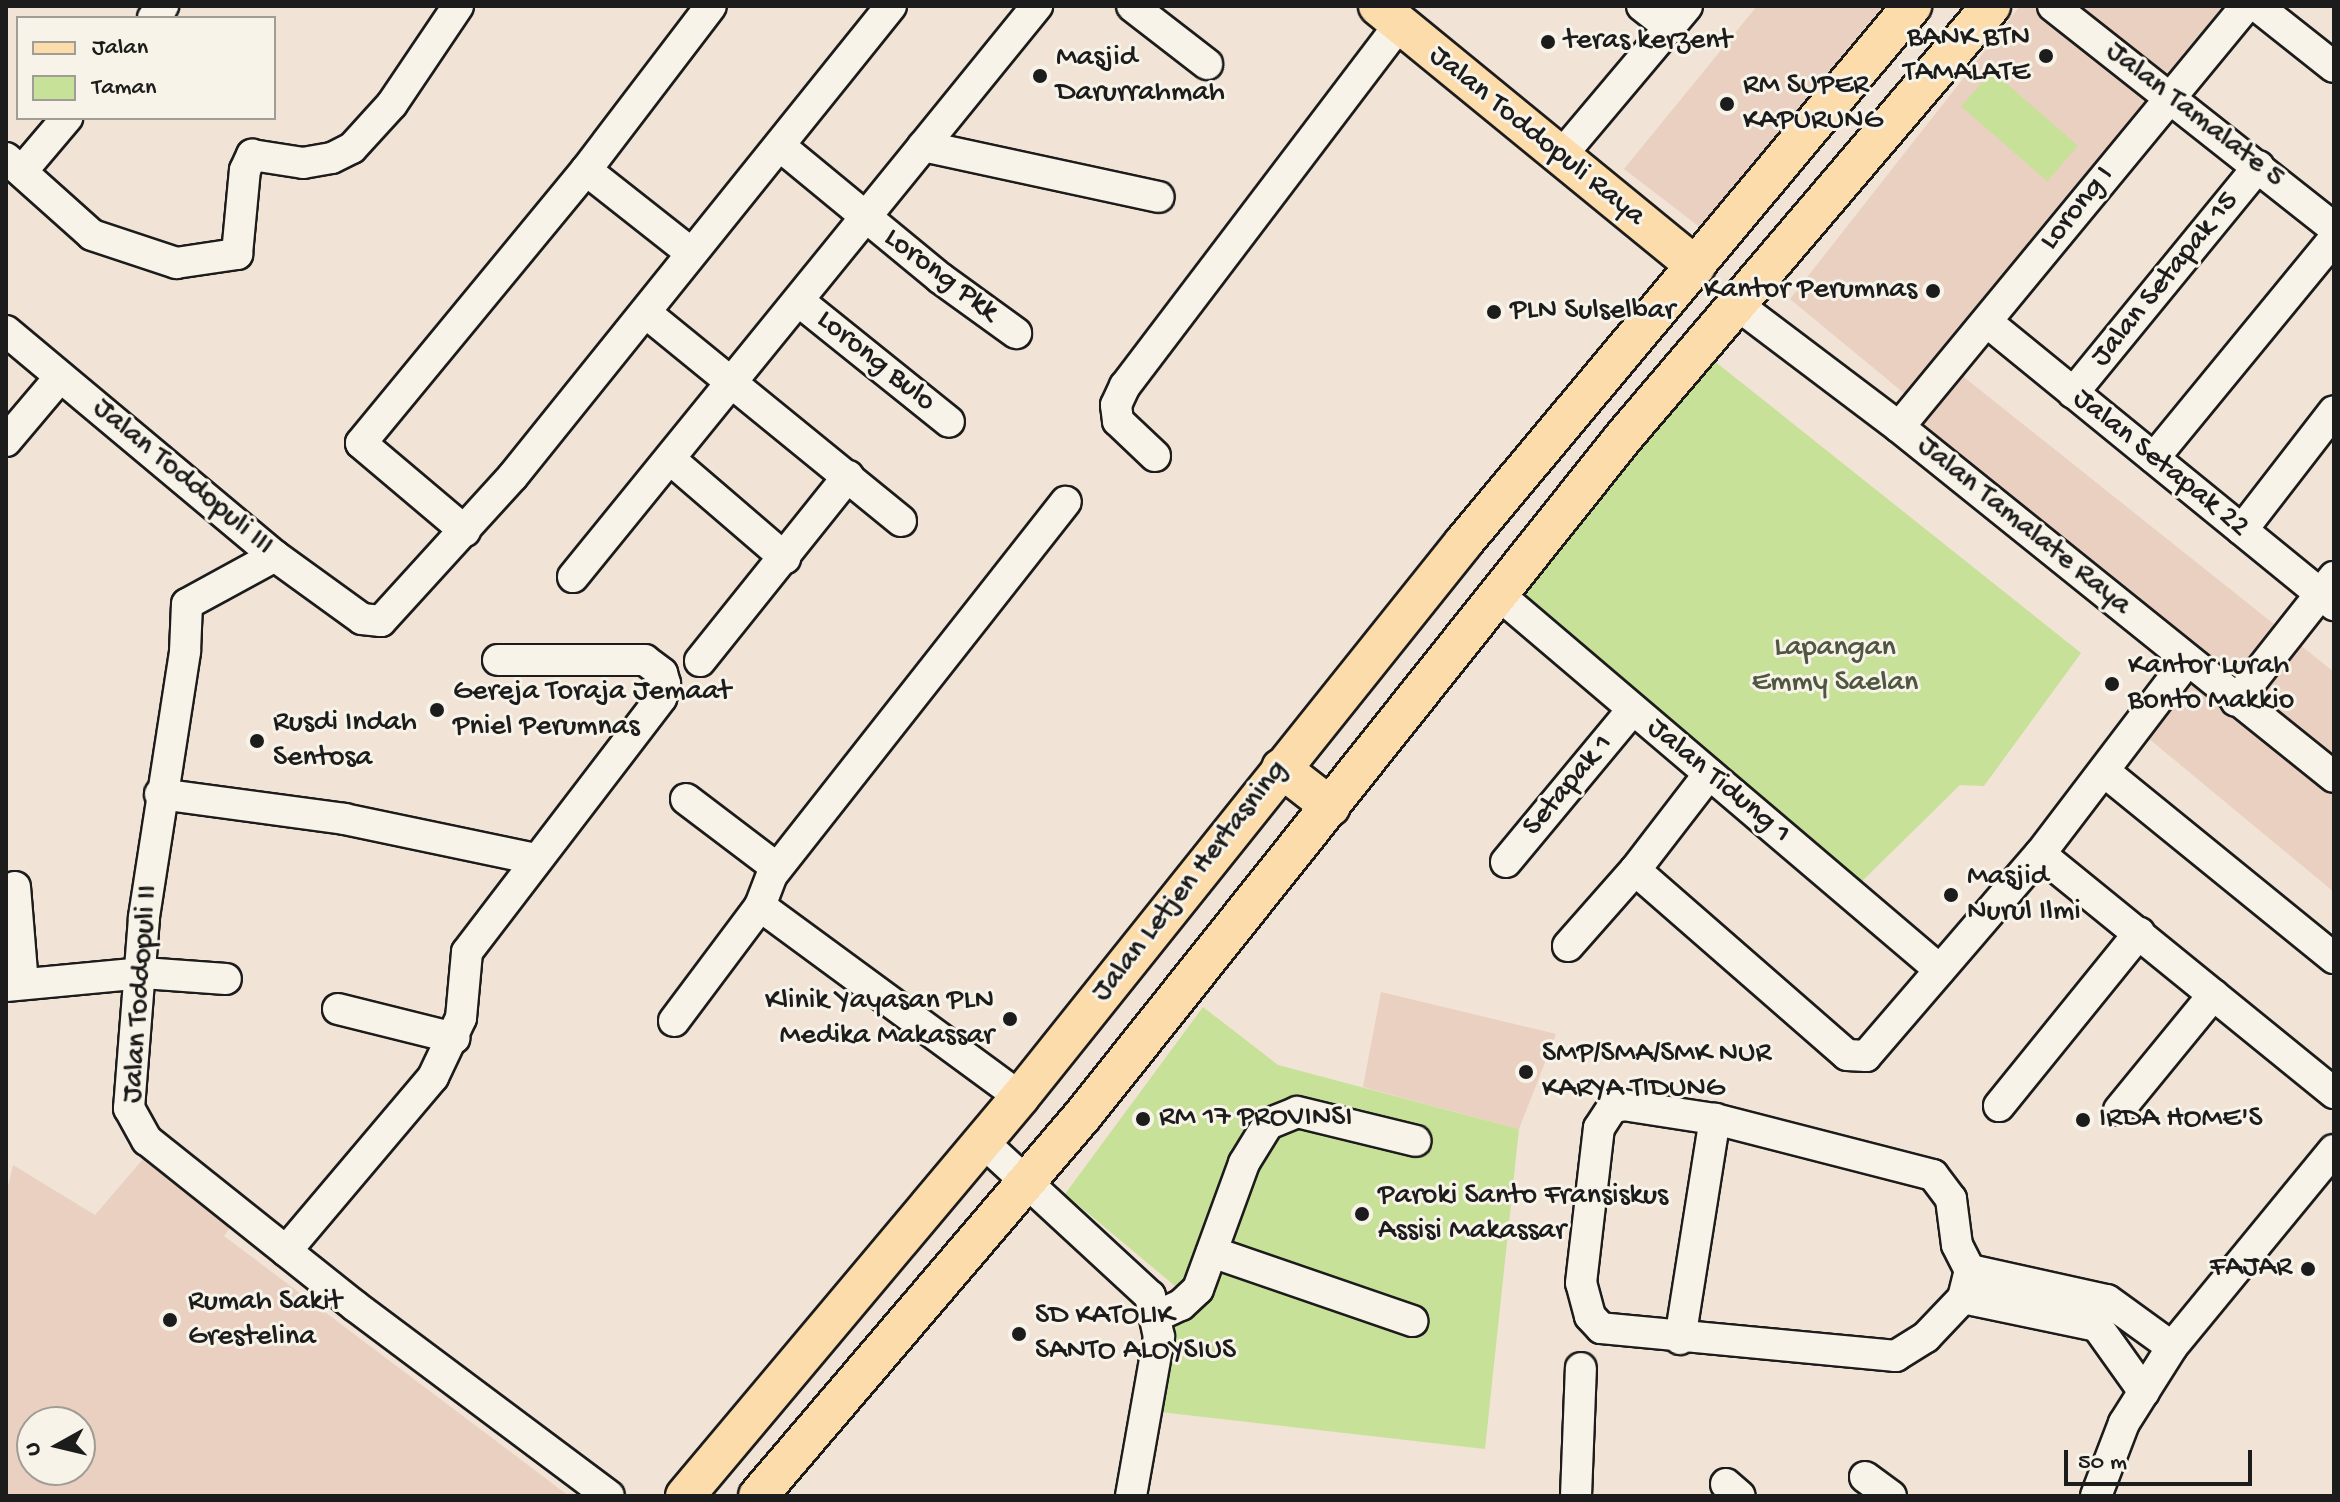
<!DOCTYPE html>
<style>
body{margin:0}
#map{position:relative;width:2340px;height:1502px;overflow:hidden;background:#f1e3d6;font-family:"Gochi Hand",sans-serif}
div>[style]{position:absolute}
.built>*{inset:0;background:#ead0c0}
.green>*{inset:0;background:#c7e198;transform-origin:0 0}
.roads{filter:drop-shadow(2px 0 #1c1c1c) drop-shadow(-2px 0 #1c1c1c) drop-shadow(0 2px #1c1c1c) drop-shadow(0 -2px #1c1c1c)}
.minor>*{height:30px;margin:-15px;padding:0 15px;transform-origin:15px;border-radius:15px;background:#f7f3e8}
.major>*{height:38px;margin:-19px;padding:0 19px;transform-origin:19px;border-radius:19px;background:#fddcac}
.dots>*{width:22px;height:22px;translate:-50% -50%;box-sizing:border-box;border:4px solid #f7f3e8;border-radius:50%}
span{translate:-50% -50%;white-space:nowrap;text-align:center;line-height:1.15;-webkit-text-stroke:6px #f7f3e8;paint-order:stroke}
.poi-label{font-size:30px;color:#1c1c1c}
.right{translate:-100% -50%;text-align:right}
.left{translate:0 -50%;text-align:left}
.street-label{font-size:30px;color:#1c1c1c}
.park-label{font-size:30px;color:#4f5741}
.frame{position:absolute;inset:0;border:8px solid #1c1c1c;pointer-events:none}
.legend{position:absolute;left:16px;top:16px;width:260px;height:104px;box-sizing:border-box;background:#f7f3e8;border:2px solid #9f9d96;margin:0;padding:10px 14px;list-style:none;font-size:24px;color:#1c1c1c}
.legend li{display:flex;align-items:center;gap:16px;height:40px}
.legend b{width:40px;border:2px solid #9f9d96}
.north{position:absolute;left:16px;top:1406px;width:80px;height:80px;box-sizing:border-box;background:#f7f3e8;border:2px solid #9f9d96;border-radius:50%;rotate:262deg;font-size:22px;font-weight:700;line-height:32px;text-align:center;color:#1c1c1c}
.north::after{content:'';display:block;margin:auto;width:28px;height:36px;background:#1c1c1c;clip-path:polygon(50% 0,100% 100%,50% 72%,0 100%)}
.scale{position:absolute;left:2064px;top:1450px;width:188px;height:36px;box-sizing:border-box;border:4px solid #1c1c1c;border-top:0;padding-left:10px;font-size:24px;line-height:28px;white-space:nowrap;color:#1c1c1c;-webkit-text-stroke:6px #f7f3e8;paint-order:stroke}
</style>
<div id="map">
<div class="built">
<i style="clip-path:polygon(1757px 6px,1883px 6px,1701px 228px,1624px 169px)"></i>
<i style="clip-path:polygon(2020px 6px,2245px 6px,1922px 408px,1790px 299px)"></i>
<i style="clip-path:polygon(1960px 374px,2334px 672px,2334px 892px,2148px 738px,2202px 671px,1917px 428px)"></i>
<i style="clip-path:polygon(1381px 992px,1556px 1034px,1519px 1129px,1363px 1087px)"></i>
<i style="clip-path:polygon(evenodd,149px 1152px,233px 1223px,224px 1236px,569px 1496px,6px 1496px,6px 1195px,13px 1165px,95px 1215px,149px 1152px,32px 1422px,80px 1422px,80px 1470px,32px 1470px,32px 1422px)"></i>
</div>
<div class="green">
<i style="left:1992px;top:71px;width:114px;height:47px;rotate:41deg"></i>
<i style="clip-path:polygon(1698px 348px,2081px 653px,1984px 786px,1960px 785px,1850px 893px,1498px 594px)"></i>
<i style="clip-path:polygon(1203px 1007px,1278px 1065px,1519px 1129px,1485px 1449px,1160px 1412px,1175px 1286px,1065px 1194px)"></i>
</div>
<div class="roads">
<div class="minor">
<i style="left:1132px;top:6px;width:95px;rotate:37.7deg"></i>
<i style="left:1642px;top:6px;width:36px;rotate:38deg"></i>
<i style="left:2053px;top:6px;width:358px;rotate:38.3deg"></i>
<i style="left:2257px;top:6px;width:98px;rotate:38.4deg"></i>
<i style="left:153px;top:18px;width:16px;rotate:-50deg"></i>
<i style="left:780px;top:146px;width:207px;rotate:39.5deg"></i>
<i style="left:940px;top:278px;width:94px;rotate:35.9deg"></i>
<i style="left:923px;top:146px;width:241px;rotate:12.2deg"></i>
<i style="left:1560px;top:157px;width:197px;rotate:-49.9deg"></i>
<i style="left:6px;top:158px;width:115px;rotate:41.8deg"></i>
<i style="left:92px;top:235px;width:89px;rotate:18.4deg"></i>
<i style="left:176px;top:263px;width:62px;rotate:-8.4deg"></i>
<i style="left:237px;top:254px;width:84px;rotate:-84.6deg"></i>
<i style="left:245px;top:170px;width:17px;rotate:-65deg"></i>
<i style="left:252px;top:155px;width:52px;rotate:8.9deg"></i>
<i style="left:303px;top:163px;width:29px;rotate:-10deg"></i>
<i style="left:332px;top:158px;width:22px;rotate:-27deg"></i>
<i style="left:352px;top:148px;width:59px;rotate:-47.7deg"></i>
<i style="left:392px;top:104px;width:118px;rotate:-56deg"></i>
<i style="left:586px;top:170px;width:134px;rotate:38.3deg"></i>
<i style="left:22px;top:171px;width:70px;rotate:-49.7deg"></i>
<i style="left:800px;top:302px;width:191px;rotate:38.8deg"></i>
<i style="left:1735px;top:303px;width:206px;rotate:37.1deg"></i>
<i style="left:1899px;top:427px;width:558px;rotate:38.82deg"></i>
<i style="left:646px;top:313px;width:329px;rotate:39.2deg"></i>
<i style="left:1987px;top:322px;width:448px;rotate:39.2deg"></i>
<i style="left:6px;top:331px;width:351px;rotate:39.9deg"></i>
<i style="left:275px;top:556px;width:107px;rotate:35.9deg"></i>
<i style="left:362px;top:619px;width:19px;rotate:6deg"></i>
<i style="left:381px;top:621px;width:196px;rotate:-47.7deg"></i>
<i style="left:513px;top:476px;width:603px;rotate:-51.19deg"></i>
<i style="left:2073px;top:393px;width:293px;rotate:-50.7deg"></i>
<i style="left:1899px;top:427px;width:546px;rotate:-50.5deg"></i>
<i style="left:6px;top:441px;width:84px;rotate:-49.8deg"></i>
<i style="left:1155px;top:456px;width:51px;rotate:-136.6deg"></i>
<i style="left:1118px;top:421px;width:16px;rotate:-97deg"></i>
<i style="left:1116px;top:405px;width:21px;rotate:-65deg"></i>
<i style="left:1125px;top:386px;width:453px;rotate:-52.8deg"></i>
<i style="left:2154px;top:458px;width:283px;rotate:-50.6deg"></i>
<i style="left:670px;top:459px;width:152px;rotate:40.7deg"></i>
<i style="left:2242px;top:530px;width:150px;rotate:-52.3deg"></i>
<i style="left:465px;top:531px;width:136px;rotate:-139.8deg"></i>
<i style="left:361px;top:443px;width:354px;rotate:-50.5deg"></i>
<i style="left:586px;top:170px;width:206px;rotate:-52.7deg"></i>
<i style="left:275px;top:556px;width:100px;rotate:151.4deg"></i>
<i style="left:187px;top:604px;width:48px;rotate:92.4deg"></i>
<i style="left:185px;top:652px;width:269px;rotate:98.8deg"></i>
<i style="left:144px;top:918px;width:191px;rotate:94.5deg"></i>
<i style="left:129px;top:1108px;width:37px;rotate:61deg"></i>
<i style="left:147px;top:1140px;width:266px;rotate:38.6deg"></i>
<i style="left:355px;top:1306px;width:317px;rotate:36.8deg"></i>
<i style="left:573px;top:577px;width:736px;rotate:-50.9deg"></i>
<i style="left:1498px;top:594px;width:580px;rotate:40.39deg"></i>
<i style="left:700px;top:661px;width:237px;rotate:-51.3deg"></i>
<i style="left:2236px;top:701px;width:158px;rotate:-51.7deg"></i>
<i style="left:2105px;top:772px;width:295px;rotate:39.1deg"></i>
<i style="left:1709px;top:774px;width:121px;rotate:127.6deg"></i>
<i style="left:1635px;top:870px;width:281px;rotate:41.1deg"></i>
<i style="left:1847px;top:1055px;width:19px;rotate:3deg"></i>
<i style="left:1866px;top:1056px;width:267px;rotate:-49.3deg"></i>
<i style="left:2040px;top:854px;width:244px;rotate:-52.7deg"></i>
<i style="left:160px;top:794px;width:186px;rotate:7.7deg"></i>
<i style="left:344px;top:819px;width:195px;rotate:11.8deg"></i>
<i style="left:686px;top:799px;width:114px;rotate:37.2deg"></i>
<i style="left:2040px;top:854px;width:379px;rotate:39.1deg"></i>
<i style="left:1506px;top:862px;width:197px;rotate:-50.3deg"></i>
<i style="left:15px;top:887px;width:97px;rotate:85.3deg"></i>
<i style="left:1568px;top:946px;width:101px;rotate:-48.6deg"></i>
<i style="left:6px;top:986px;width:138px;rotate:-5.4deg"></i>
<i style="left:143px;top:973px;width:83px;rotate:4.1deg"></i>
<i style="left:338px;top:1009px;width:120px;rotate:14deg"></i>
<i style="left:674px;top:1021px;width:144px;rotate:-53.2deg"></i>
<i style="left:1020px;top:1097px;width:323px;rotate:-143.7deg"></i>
<i style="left:760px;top:906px;width:33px;rotate:-69deg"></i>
<i style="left:772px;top:875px;width:475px;rotate:-51.8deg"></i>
<i style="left:1623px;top:1105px;width:93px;rotate:8.7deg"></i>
<i style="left:1715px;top:1119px;width:225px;rotate:14.4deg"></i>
<i style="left:1933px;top:1175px;width:30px;rotate:53deg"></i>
<i style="left:1951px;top:1199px;width:46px;rotate:82.6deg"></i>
<i style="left:1957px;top:1245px;width:28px;rotate:63deg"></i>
<i style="left:1970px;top:1270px;width:29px;rotate:104deg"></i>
<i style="left:1963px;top:1298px;width:54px;rotate:133.5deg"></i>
<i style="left:1926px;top:1337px;width:36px;rotate:148deg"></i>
<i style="left:1896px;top:1356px;width:296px;rotate:-174.6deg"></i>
<i style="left:1601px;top:1328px;width:16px;rotate:-133deg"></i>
<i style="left:1590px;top:1316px;width:34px;rotate:-105deg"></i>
<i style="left:1581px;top:1283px;width:156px;rotate:-83.4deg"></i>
<i style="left:1599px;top:1128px;width:24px;rotate:-57deg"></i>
<i style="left:1612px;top:1108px;width:11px;rotate:-15deg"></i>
<i style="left:1999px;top:1106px;width:223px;rotate:-51deg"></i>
<i style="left:2119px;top:1110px;width:149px;rotate:-50.7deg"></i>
<i style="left:983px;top:1142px;width:227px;rotate:42.7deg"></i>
<i style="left:1150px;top:1296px;width:42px;rotate:77.6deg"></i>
<i style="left:1159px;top:1337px;width:161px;rotate:100deg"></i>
<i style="left:286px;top:1251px;width:228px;rotate:-49.8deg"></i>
<i style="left:433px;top:1077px;width:65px;rotate:-64.6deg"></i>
<i style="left:461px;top:1018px;width:66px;rotate:-84.8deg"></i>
<i style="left:467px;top:952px;width:320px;rotate:-52.6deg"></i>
<i style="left:661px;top:698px;width:15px;rotate:-74deg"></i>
<i style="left:665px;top:684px;width:11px;rotate:-105deg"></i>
<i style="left:662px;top:673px;width:21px;rotate:-143deg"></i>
<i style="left:645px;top:660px;width:147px;rotate:180deg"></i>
<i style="left:1212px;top:1252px;width:212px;rotate:19deg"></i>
<i style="left:1970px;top:1270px;width:140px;rotate:12.4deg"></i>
<i style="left:2107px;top:1300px;width:80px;rotate:35.9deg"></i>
<i style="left:1963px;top:1298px;width:137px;rotate:11.8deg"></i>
<i style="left:2097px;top:1326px;width:81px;rotate:54.5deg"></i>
<i style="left:1157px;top:1316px;width:26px;rotate:-25deg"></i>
<i style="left:1181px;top:1305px;width:23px;rotate:-43deg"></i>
<i style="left:1198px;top:1289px;width:134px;rotate:-69.9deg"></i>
<i style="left:1244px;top:1163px;width:46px;rotate:-58.4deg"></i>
<i style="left:1268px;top:1124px;width:31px;rotate:-22deg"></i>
<i style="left:1297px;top:1112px;width:122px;rotate:13.7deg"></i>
<i style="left:1680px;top:1339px;width:223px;rotate:-81deg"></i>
<i style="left:1865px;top:1477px;width:32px;rotate:36deg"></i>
<i style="left:1726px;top:1484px;width:18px;rotate:41deg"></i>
<i style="left:1576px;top:1496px;width:128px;rotate:-87.8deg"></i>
<i style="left:2096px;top:1496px;width:78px;rotate:-69deg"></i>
<i style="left:2124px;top:1423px;width:90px;rotate:-57.7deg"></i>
<i style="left:2172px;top:1347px;width:255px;rotate:-50.6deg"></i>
</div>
<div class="major">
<i style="left:1378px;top:6px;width:411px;rotate:39.3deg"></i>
<i style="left:1281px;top:768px;width:63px;rotate:38deg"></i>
<i style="left:685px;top:1496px;width:521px;rotate:-49.98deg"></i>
<i style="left:1020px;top:1097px;width:711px;rotate:-51.34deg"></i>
<i style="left:1464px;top:542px;width:699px;rotate:-50.11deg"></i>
<i style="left:758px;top:1496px;width:502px;rotate:-49.52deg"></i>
<i style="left:1084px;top:1114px;width:863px;rotate:-51.44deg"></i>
<i style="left:1622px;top:439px;width:569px;rotate:-49.56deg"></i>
</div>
</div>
<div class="dots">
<i style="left:1548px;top:42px;background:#1c1c1c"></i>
<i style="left:2046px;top:56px;background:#1c1c1c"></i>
<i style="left:1040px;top:76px;background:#1c1c1c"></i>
<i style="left:1727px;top:104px;background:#1c1c1c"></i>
<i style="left:1933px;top:291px;background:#1c1c1c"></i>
<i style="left:1494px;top:312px;background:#1c1c1c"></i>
<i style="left:2112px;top:684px;background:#1c1c1c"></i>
<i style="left:437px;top:710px;background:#1c1c1c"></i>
<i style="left:257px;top:741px;background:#1c1c1c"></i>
<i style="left:1951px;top:895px;background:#1c1c1c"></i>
<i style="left:1010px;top:1019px;background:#1c1c1c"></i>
<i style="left:1526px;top:1072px;background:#1c1c1c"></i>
<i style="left:1143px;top:1119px;background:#1c1c1c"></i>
<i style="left:2083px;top:1120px;background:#1c1c1c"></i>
<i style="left:1362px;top:1214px;background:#1c1c1c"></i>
<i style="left:2308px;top:1269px;background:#1c1c1c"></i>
<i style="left:170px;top:1320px;background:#1c1c1c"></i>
<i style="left:1019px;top:1334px;background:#1c1c1c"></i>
</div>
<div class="poi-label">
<span class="right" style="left:2030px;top:56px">BANK BTN<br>TAMALATE</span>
<span class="left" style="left:1564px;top:42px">teras kerzent</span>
<span class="left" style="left:1056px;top:76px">Masjid<br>Darurrahmah</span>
<span class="left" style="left:1743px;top:104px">RM SUPER<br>KAPURUNG</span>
<span class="right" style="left:1917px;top:291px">Kantor Perumnas</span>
<span class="left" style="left:1510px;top:312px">PLN Sulselbar</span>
<span class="left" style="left:2128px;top:684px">Kantor Lurah<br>Bonto Makkio</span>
<span class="left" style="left:453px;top:710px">Gereja Toraja Jemaat<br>Pniel Perumnas</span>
<span class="left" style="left:273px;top:741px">Rusdi Indah<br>Sentosa</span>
<span class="left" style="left:1967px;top:895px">Masjid<br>Nurul Ilmi</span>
<span class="right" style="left:994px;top:1019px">Klinik Yayasan PLN<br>Medika Makassar</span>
<span class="left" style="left:1542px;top:1072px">SMP/SMA/SMK NUR<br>KARYA TIDUNG</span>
<span class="left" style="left:1159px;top:1119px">RM 17 PROVINSI</span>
<span class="left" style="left:2099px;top:1120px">IRDA HOME'S</span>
<span class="left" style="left:1378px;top:1214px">Paroki Santo Fransiskus<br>Assisi Makassar</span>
<span class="right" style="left:2292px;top:1269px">FAJAR</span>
<span class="left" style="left:188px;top:1320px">Rumah Sakit<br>Grestelina</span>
<span class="left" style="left:1035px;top:1334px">SD KATOLIK<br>SANTO ALOYSIUS</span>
</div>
<div class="street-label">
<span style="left:2194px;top:116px;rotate:38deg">Jalan Tamalate 5</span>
<span style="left:1536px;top:137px;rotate:39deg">Jalan Toddopuli Raya</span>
<span style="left:2078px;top:209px;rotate:-51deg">Lorong I</span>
<span style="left:940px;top:276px;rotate:37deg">Lorong Pkk</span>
<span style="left:2166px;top:280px;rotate:-51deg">Jalan Setapak 15</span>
<span style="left:875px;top:362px;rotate:39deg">Lorong Bulo</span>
<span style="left:2160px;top:464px;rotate:39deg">Jalan Setapak 22</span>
<span style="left:182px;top:478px;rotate:40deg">Jalan Toddopuli III</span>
<span style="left:2023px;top:527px;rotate:39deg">Jalan Tamalate Raya</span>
<span style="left:1718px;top:782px;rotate:40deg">Jalan Tidung 1</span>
<span style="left:1569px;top:786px;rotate:-50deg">Setapak 1</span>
<span style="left:1191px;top:882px;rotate:-52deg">Jalan Letjen Hertasning</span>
<span style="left:142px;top:994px;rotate:-86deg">Jalan Toddopuli II</span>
</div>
<div class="park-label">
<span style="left:1835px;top:666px">Lapangan<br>Emmy Saelan</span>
</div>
<div class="frame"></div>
<ul class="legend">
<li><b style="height:10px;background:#fddcac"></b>Jalan</li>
<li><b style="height:22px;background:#c7e198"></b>Taman</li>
</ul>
<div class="north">U</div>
<div class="scale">50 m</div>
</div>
